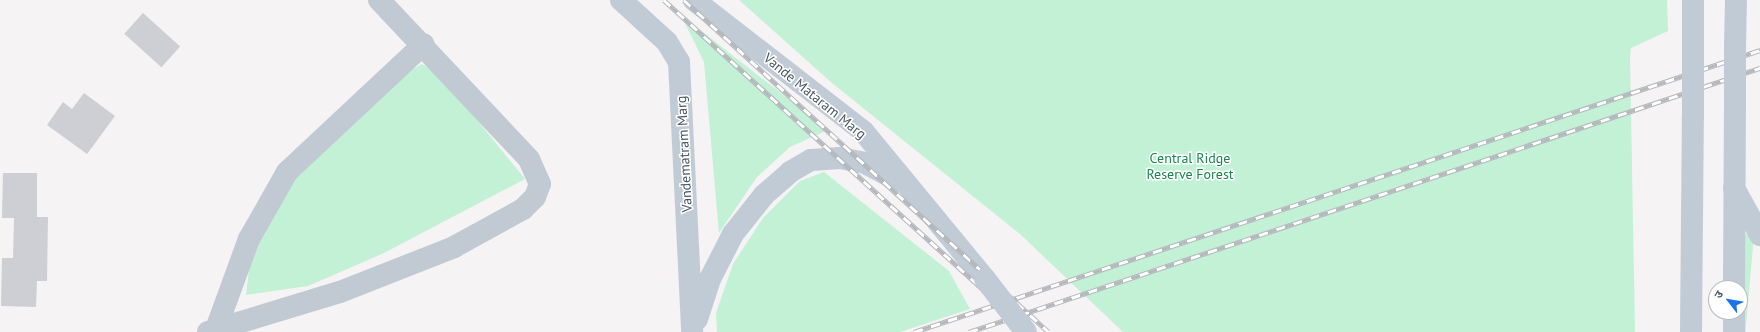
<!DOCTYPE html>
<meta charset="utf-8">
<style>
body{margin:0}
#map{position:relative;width:1760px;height:332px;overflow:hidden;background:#f5f3f3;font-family:"PT Sans","Noto Sans Devanagari",sans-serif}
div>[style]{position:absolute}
.green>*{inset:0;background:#c3f1d5;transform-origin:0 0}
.building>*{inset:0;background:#cdcfd5;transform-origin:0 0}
.minor>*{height:22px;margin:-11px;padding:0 11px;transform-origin:11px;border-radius:11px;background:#c1cad2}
.secondary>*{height:22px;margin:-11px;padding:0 11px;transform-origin:11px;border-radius:11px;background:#c1cbd6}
.rail>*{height:4.5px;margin-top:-2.25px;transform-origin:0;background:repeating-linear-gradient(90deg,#fff 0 9px,#b5b8bd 0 18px);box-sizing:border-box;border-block:1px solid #b5b8bd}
.secondary-bridge>*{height:22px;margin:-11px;padding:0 11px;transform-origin:11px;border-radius:11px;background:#c1cbd6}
span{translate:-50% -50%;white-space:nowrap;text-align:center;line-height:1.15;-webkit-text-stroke:3px #fff;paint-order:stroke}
.street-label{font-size:14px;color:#4a5661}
.park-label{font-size:14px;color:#17864f}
.north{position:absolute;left:1708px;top:280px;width:40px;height:40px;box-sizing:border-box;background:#fff;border:1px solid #b7bbc0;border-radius:50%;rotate:301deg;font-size:11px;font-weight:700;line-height:16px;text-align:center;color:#4a5661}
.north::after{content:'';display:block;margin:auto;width:14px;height:18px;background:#1a73e8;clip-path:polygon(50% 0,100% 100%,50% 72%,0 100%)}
</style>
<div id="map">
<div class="green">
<i style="clip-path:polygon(739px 0,1667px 0,1668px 31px,1631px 48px,1630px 58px,1635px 332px,1123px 332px,1020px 234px,832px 83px)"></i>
<i style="clip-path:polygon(681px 15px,828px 130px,790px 147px,757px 177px,719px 233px,704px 62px)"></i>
<i style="clip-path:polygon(422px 64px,442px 77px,525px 179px,384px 253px,308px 286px,246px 295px,250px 262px,290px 179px,405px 74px)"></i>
<i style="clip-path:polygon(824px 172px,949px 271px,970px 309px,900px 332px,717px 332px,716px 313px,733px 264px,763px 218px,800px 181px)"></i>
<i style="left:1743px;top:234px;width:11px;height:98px;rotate:5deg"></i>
</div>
<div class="building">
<i style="left:143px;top:13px;width:50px;height:28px;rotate:42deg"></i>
<i style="clip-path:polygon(84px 93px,115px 116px,87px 154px,47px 125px,63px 102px,72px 109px)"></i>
<i style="clip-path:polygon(3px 173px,37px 173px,37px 217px,48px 217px,47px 281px,37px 281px,36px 307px,1px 306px,2px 258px,13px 258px,14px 218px,2px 218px)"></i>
</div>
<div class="minor">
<i style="left:216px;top:329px;width:96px;rotate:-69.9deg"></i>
<i style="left:249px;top:239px;width:77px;rotate:-60.4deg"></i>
<i style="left:287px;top:172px;width:187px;rotate:-43.1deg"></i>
<i style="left:208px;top:332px;width:138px;rotate:-16.9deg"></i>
<i style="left:340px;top:292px;width:123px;rotate:-21.5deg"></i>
<i style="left:454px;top:247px;width:79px;rotate:-28.8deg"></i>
<i style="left:523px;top:209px;width:17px;rotate:-45deg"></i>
<i style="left:535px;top:197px;width:14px;rotate:-69deg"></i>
<i style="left:540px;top:184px;width:27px;rotate:-114deg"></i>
<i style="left:529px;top:159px;width:219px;rotate:-133.3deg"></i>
</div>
<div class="secondary">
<i style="left:621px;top:0;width:62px;rotate:42.4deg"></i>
<i style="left:667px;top:42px;width:23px;rotate:59deg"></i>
<i style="left:679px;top:62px;width:270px;rotate:87.2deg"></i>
<i style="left:694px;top:0;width:214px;rotate:37.8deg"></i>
<i style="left:863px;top:131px;width:192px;rotate:50.5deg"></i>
<i style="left:1693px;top:0;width:51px;rotate:90deg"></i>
<i style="left:1735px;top:47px;width:47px;rotate:-88.8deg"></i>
<i style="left:1734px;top:188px;width:54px;rotate:61deg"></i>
<i style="left:1734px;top:288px;width:176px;rotate:-89.7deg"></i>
<i style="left:1734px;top:312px;width:20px;rotate:90deg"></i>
<i style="left:697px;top:319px;width:42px;rotate:-72deg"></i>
<i style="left:710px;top:279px;width:51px;rotate:-62.9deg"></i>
<i style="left:733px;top:234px;width:50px;rotate:-51.5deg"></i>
<i style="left:764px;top:195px;width:35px;rotate:-41deg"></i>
<i style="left:790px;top:172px;width:24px;rotate:-30deg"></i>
<i style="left:811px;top:160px;width:29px;rotate:-4deg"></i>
<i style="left:840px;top:158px;width:25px;rotate:11deg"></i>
<i style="left:865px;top:163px;width:38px;rotate:28deg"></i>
<i style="left:1691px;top:332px;width:215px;rotate:-89.5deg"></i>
</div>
<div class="rail">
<i style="left:664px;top:0;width:494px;rotate:42.2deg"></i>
<i style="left:684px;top:0;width:493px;rotate:42.3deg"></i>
<i style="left:914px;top:332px;width:892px;rotate:-18.43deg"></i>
<i style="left:969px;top:332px;width:834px;rotate:-18.46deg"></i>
</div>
<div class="secondary-bridge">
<i style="left:1735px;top:47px;width:65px;rotate:90deg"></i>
<i style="left:1693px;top:117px;width:66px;rotate:-90deg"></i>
<i style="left:985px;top:279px;width:67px;rotate:52.3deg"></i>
</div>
<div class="street-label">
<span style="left:815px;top:96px;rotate:39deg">Vande Mataram Marg</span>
<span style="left:684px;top:154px;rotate:-93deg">Vandematram Marg</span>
</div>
<div class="park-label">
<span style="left:1190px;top:166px">Central Ridge<br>Reserve Forest</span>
</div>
<div class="north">उ</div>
</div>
